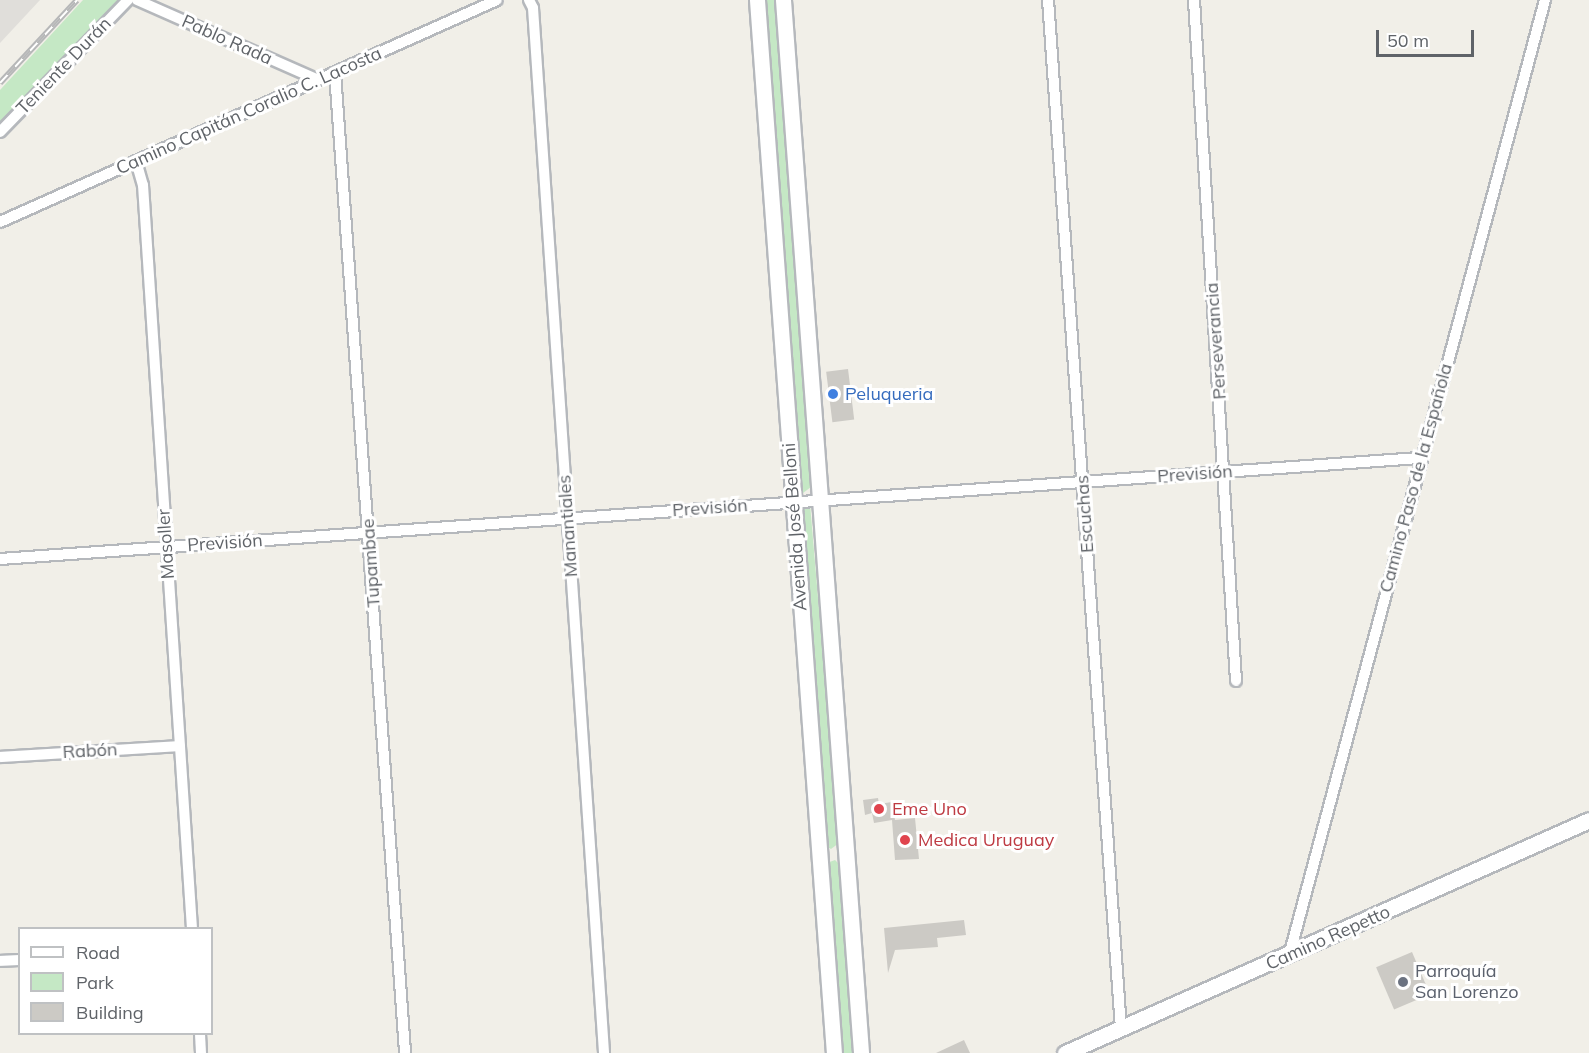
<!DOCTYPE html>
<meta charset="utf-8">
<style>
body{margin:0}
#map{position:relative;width:1589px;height:1053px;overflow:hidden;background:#f1efe8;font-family:Mulish,sans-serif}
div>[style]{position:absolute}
.industrial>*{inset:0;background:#e0deda}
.green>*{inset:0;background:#c5e8c5}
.building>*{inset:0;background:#cccac5;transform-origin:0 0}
.roads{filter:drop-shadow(2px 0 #b5b8bc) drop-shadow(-2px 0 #b5b8bc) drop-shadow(0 2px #b5b8bc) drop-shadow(0 -2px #b5b8bc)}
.street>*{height:10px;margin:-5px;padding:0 5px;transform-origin:5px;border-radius:5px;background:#fff}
.secondary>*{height:15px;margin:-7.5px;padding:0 7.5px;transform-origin:7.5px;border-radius:7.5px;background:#fff}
.rail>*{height:6px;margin-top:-3px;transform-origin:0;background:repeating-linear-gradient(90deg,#fff 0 11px,#b6b7b8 0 22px);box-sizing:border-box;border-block:2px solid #b6b7b8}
.dots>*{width:16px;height:16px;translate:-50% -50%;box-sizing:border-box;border:3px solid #fff;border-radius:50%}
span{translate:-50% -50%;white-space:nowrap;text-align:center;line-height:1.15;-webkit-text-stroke:6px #fff;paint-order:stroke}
.street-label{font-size:18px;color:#5f6368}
.shop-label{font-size:18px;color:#366cbe}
.left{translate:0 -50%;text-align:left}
.health-label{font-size:18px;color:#be3a42}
.worship-label{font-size:18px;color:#5b616d}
.legend{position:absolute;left:18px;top:927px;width:195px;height:108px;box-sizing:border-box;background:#fff;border:2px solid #bfc1c3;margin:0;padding:8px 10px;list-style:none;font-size:18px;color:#5f6368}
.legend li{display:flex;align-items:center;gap:12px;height:30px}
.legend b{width:30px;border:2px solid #bfc1c3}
.scale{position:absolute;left:1376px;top:30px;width:98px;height:27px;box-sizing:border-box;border:3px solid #5f6368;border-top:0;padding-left:8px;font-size:18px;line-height:21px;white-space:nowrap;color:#5f6368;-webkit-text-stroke:4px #fff;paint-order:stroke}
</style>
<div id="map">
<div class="industrial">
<i style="clip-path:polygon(0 0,40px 0,0 43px)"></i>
</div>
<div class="green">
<i style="clip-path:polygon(83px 0,120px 0,0 125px,0 90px)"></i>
<i style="clip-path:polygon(761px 0,775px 0,811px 487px,803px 493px,799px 492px)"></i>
<i style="clip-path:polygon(810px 504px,839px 843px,831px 849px,824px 845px,800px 506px)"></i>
<i style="clip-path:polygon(835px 860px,841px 866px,855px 1053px,839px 1053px,827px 863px)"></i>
</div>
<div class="building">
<i style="left:848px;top:369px;width:51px;height:22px;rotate:83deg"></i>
<i style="clip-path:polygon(878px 798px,879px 804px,892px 802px,895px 820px,915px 818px,919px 859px,895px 860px,892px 820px,874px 823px,872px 813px,865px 815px,863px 800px)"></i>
<i style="clip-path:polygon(964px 920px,966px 935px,937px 938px,938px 947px,895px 950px,888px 973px,884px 928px)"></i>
<i style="left:1412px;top:952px;width:46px;height:39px;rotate:67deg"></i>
<i style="clip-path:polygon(964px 1040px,970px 1053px,936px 1053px)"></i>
</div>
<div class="roads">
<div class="street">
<i style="left:137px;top:0;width:198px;rotate:23.8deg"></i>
<i style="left:529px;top:0;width:9px;rotate:63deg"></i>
<i style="left:533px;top:8px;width:1047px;rotate:86.11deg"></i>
<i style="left:1048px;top:0;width:1032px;rotate:85.94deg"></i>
<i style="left:1194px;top:0;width:682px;rotate:86.47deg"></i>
<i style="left:335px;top:73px;width:982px;rotate:85.91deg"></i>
<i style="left:0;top:132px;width:184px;rotate:-45.9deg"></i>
<i style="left:136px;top:161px;width:25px;rotate:74deg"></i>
<i style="left:143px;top:185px;width:745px;rotate:86.23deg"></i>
<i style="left:0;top:222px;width:544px;rotate:-24.07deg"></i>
<i style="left:0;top:559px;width:1425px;rotate:-4.07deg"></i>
<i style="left:0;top:757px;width:180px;rotate:-3.5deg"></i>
<i style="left:1289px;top:956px;width:990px;rotate:-75.01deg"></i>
<i style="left:0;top:961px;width:20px;rotate:-3deg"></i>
<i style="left:200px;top:1034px;width:19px;rotate:87deg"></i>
</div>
<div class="secondary">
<i style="left:757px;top:0;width:1056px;rotate:85.82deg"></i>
<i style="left:783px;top:0;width:1056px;rotate:85.76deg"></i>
<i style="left:1065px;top:1053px;width:573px;rotate:-23.97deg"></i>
</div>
</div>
<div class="rail">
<i style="left:0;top:83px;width:113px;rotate:-47.1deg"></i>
</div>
<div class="dots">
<i style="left:833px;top:394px;background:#3f7fe0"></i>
<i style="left:879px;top:809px;background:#e0444e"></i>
<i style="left:905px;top:840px;background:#e0444e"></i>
<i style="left:1403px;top:982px;background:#6b7280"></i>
</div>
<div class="street-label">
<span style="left:227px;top:40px;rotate:24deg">Pablo Rada</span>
<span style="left:64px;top:66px;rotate:-46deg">Teniente Durán</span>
<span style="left:249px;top:111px;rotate:-24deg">Camino Capitán Coralio C. Lacosta</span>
<span style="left:1216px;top:341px;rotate:-94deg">Perseverancia</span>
<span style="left:1195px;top:474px;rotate:-4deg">Previsión</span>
<span style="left:1416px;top:478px;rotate:-75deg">Camino Paso de la Española</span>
<span style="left:710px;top:508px;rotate:-4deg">Previsión</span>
<span style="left:1085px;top:514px;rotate:-94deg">Escuchas</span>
<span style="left:568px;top:526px;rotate:-94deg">Manantiales</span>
<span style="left:795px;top:527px;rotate:-94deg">Avenida José Belloni</span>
<span style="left:225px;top:543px;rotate:-4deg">Previsión</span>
<span style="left:166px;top:544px;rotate:-94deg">Masoller</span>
<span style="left:371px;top:563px;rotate:-94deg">Tupambae</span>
<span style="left:90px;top:751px;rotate:-3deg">Rabón</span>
<span style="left:1328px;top:938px;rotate:-24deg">Camino Repetto</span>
</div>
<div class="shop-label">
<span class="left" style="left:845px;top:394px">Peluqueria</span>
</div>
<div class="health-label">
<span class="left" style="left:892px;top:809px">Eme Uno</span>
<span class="left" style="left:918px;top:840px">Medica Uruguay</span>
</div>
<div class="worship-label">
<span class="left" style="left:1415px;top:982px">Parroquía<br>San Lorenzo</span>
</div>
<ul class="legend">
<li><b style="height:8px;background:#fff"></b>Road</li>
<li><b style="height:16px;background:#c5e8c5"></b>Park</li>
<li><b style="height:16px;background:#cccac5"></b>Building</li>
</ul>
<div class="scale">50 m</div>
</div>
